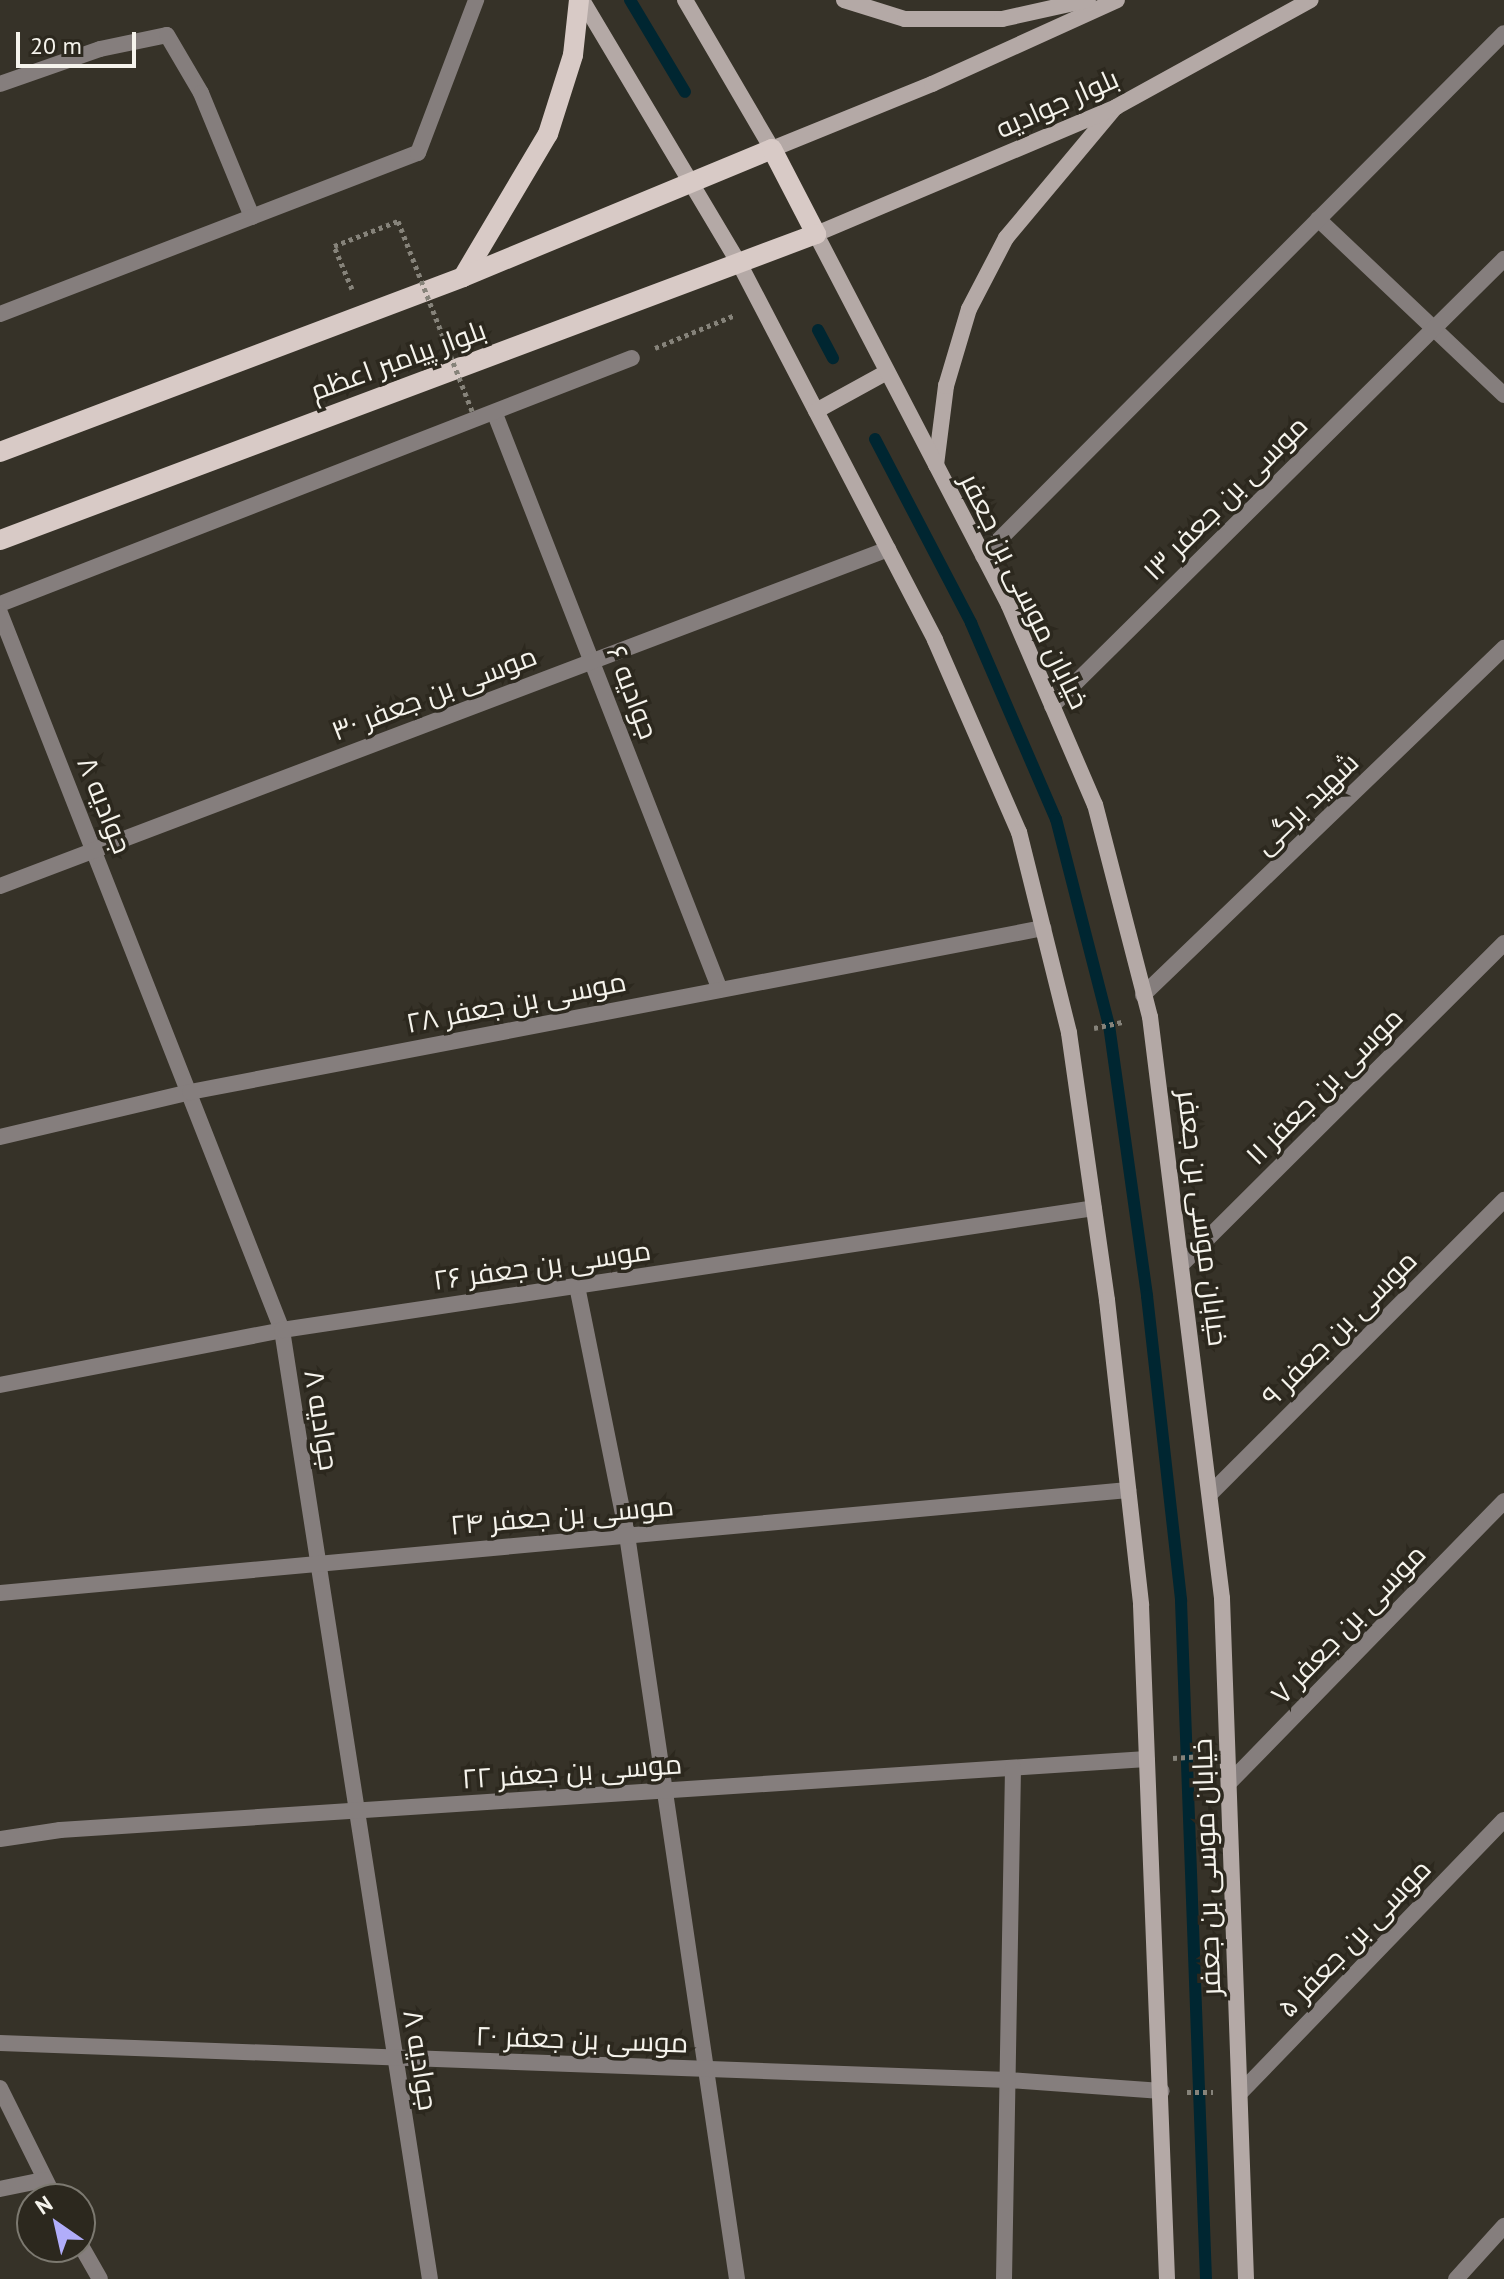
<!DOCTYPE html>
<meta charset="utf-8">
<style>
body{margin:0}
#map{position:relative;width:1504px;height:2279px;overflow:hidden;background:#363228;font-family:"PT Sans",Cairo,sans-serif}
div>[style]{position:absolute}
.stream>*{height:12px;margin:-6px;padding:0 6px;transform-origin:6px;border-radius:6px;background:#002631}
.path>*{height:5px;margin-top:-2.5px;transform-origin:0;background:repeating-linear-gradient(90deg,#86837a 0 4px,transparent 0 8px)}
.lane>*{height:16px;margin:-8px;padding:0 8px;transform-origin:8px;border-radius:8px;background:#857e7d}
.street>*{height:16px;margin:-8px;padding:0 8px;transform-origin:8px;border-radius:8px;background:#857e7d}
.secondary>*{height:16px;margin:-8px;padding:0 8px;transform-origin:8px;border-radius:8px;background:#b4a9a6}
.primary>*{height:20px;margin:-10px;padding:0 10px;transform-origin:10px;border-radius:10px;background:#d8cac6}
.path-bridge>*{height:5px;margin-top:-2.5px;transform-origin:0;background:repeating-linear-gradient(90deg,#86837a 0 4px,transparent 0 8px)}
span{translate:-50% -50%;white-space:nowrap;text-align:center;line-height:1.15;-webkit-text-stroke:7px #2c281e;paint-order:stroke}
.street-label{font-size:28px;color:#f5f3ec}
.north{position:absolute;left:16px;top:2183px;width:80px;height:80px;box-sizing:border-box;background:#2c281e;border:2px solid #7c7970;border-radius:50%;rotate:326deg;font-size:22px;font-weight:700;line-height:32px;text-align:center;color:#f5f3ec}
.north::after{content:'';display:block;margin:auto;width:28px;height:36px;background:#b1adfa;clip-path:polygon(50% 0,100% 100%,50% 72%,0 100%)}
.scale{position:absolute;left:16px;top:32px;width:120px;height:36px;box-sizing:border-box;border:4px solid #f5f3ec;border-top:0;padding-left:10px;font-size:24px;line-height:28px;white-space:nowrap;color:#f5f3ec;-webkit-text-stroke:6px #2c281e;paint-order:stroke}
</style>
<div id="map">
<div class="stream">
<i style="left:630px;top:0;width:107px;rotate:59.1deg"></i>
<i style="left:818px;top:330px;width:32px;rotate:62deg"></i>
<i style="left:875px;top:439px;width:208px;rotate:62.4deg"></i>
<i style="left:971px;top:623px;width:214px;rotate:66.6deg"></i>
<i style="left:1056px;top:819px;width:213px;rotate:75.6deg"></i>
<i style="left:1109px;top:1025px;width:274px;rotate:82deg"></i>
<i style="left:1147px;top:1296px;width:307px;rotate:83.6deg"></i>
<i style="left:1181px;top:1601px;width:678px;rotate:87.89deg"></i>
</div>
<div class="path">
<i style="left:352px;top:289px;width:47px;rotate:-112.7deg"></i>
<i style="left:334px;top:246px;width:69px;rotate:-21.3deg"></i>
<i style="left:655px;top:348px;width:87px;rotate:-22.4deg"></i>
<i style="left:1094px;top:1028px;width:30px;rotate:-12deg"></i>
<i style="left:1173px;top:1758px;width:26px;rotate:-4deg"></i>
<i style="left:1187px;top:2092px;width:26px"></i>
</div>
<div class="lane">
<i style="left:1318px;top:219px;width:256px;rotate:43.4deg"></i>
<i style="left:983px;top:556px;width:738px;rotate:-45.11deg"></i>
<i style="left:1052px;top:706px;width:636px;rotate:-44.68deg"></i>
</div>
<div class="street">
<i style="left:0;top:84px;width:106px;rotate:-19.3deg"></i>
<i style="left:100px;top:49px;width:68px;rotate:-11.8deg"></i>
<i style="left:167px;top:35px;width:67px;rotate:59.6deg"></i>
<i style="left:201px;top:93px;width:134px;rotate:67.6deg"></i>
<i style="left:0;top:314px;width:448px;rotate:-21.1deg"></i>
<i style="left:418px;top:153px;width:164px;rotate:-69.2deg"></i>
<i style="left:495px;top:414px;width:618px;rotate:68.66deg"></i>
<i style="left:0;top:604px;width:678px;rotate:-21.27deg"></i>
<i style="left:0;top:613px;width:770px;rotate:68.53deg"></i>
<i style="left:282px;top:1330px;width:960px;rotate:81.14deg"></i>
<i style="left:0;top:886px;width:950px;rotate:-20.78deg"></i>
<i style="left:1143px;top:995px;width:501px;rotate:-43.87deg"></i>
<i style="left:0;top:1137px;width:195px;rotate:-13.3deg"></i>
<i style="left:190px;top:1092px;width:869px;rotate:-10.88deg"></i>
<i style="left:1184px;top:1262px;width:452px;rotate:-44.9deg"></i>
<i style="left:577px;top:1286px;width:254px;rotate:78.6deg"></i>
<i style="left:627px;top:1535px;width:752px;rotate:81.59deg"></i>
<i style="left:0;top:1385px;width:287px;rotate:-11deg"></i>
<i style="left:282px;top:1330px;width:821px;rotate:-8.54deg"></i>
<i style="left:1210px;top:1494px;width:416px;rotate:-45deg"></i>
<i style="left:0;top:1593px;width:1133px;rotate:-5.22deg"></i>
<i style="left:1229px;top:1783px;width:394px;rotate:-45.7deg"></i>
<i style="left:0;top:1839px;width:61px;rotate:-8.5deg"></i>
<i style="left:60px;top:1830px;width:1089px;rotate:-3.74deg"></i>
<i style="left:0;top:2043px;width:1009px;rotate:2.1deg"></i>
<i style="left:1008px;top:2080px;width:154px;rotate:4.1deg"></i>
<i style="left:0;top:2088px;width:124px;rotate:63.6deg"></i>
<i style="left:1241px;top:2092px;width:378px;rotate:-46deg"></i>
<i style="left:0;top:2189px;width:45px;rotate:-11.6deg"></i>
<i style="left:80px;top:2244px;width:40px;rotate:60.3deg"></i>
<i style="left:1004px;top:2279px;width:511px;rotate:-88.99deg"></i>
<i style="left:1456px;top:2279px;width:72px;rotate:-47.8deg"></i>
</div>
<div class="secondary">
<i style="left:582px;top:0;width:306px;rotate:59.2deg"></i>
<i style="left:739px;top:263px;width:425px;rotate:62.5deg"></i>
<i style="left:935px;top:640px;width:210px;rotate:66.4deg"></i>
<i style="left:1019px;top:832px;width:207px;rotate:76deg"></i>
<i style="left:1069px;top:1033px;width:270px;rotate:81.9deg"></i>
<i style="left:1107px;top:1300px;width:307px;rotate:83.6deg"></i>
<i style="left:1141px;top:1605px;width:675px;rotate:87.79deg"></i>
<i style="left:685px;top:0;width:173px;rotate:59.7deg"></i>
<i style="left:772px;top:149px;width:173px;rotate:-22.1deg"></i>
<i style="left:932px;top:84px;width:203px;rotate:-24.4deg"></i>
<i style="left:844px;top:0;width:64px;rotate:17.3deg"></i>
<i style="left:905px;top:19px;width:97px"></i>
<i style="left:1002px;top:19px;width:88px;rotate:-12.5deg"></i>
<i style="left:816px;top:411px;width:81px;rotate:-28.8deg"></i>
<i style="left:936px;top:465px;width:80px;rotate:-82.8deg"></i>
<i style="left:946px;top:386px;width:80px;rotate:-73.4deg"></i>
<i style="left:969px;top:309px;width:80px;rotate:-62.5deg"></i>
<i style="left:1006px;top:238px;width:167px;rotate:-50.1deg"></i>
<i style="left:1246px;top:2279px;width:681px;rotate:-92.02deg"></i>
<i style="left:1222px;top:1598px;width:585px;rotate:-97.06deg"></i>
<i style="left:1150px;top:1017px;width:219px;rotate:-104.5deg"></i>
<i style="left:1095px;top:805px;width:218px;rotate:-113.3deg"></i>
<i style="left:1009px;top:605px;width:418px;rotate:-117.5deg"></i>
<i style="left:816px;top:234px;width:326px;rotate:-22.9deg"></i>
<i style="left:1116px;top:107px;width:222px;rotate:-28.8deg"></i>
</div>
<div class="primary">
<i style="left:463px;top:277px;width:166px;rotate:-59.3deg"></i>
<i style="left:548px;top:134px;width:83px;rotate:-72.4deg"></i>
<i style="left:573px;top:55px;width:55px;rotate:-83.8deg"></i>
<i style="left:0;top:452px;width:495px;rotate:-20.7deg"></i>
<i style="left:463px;top:277px;width:334px;rotate:-22.5deg"></i>
<i style="left:772px;top:149px;width:96px;rotate:62.6deg"></i>
<i style="left:816px;top:234px;width:871px;rotate:159.44deg"></i>
</div>
<div class="path-bridge">
<i style="left:398px;top:221px;width:204px;rotate:68.7deg"></i>
</div>
<div class="street-label">
<span style="left:1057px;top:103px;rotate:-24deg">بلوار جوادیه</span>
<span style="left:398px;top:360px;rotate:-20deg">بلوار پیامبر اعظم</span>
<span style="left:1225px;top:498px;rotate:-45deg">موسی بن جعفر ۱۳</span>
<span style="left:1025px;top:591px;rotate:64deg">خیابان موسی بن جعفر</span>
<span style="left:633px;top:692px;rotate:69deg">جوادیه ۶</span>
<span style="left:434px;top:693px;rotate:-21deg">موسی بن جعفر ۳۰</span>
<span style="left:1306px;top:803px;rotate:-44deg">شهید برگی</span>
<span style="left:105px;top:805px;rotate:68deg">جوادیه ۸</span>
<span style="left:516px;top:1002px;rotate:-11deg">موسی بن جعفر ۲۸</span>
<span style="left:1324px;top:1086px;rotate:-45deg">موسی بن جعفر ۱۱</span>
<span style="left:1203px;top:1218px;rotate:83deg">خیابان موسی بن جعفر</span>
<span style="left:542px;top:1265px;rotate:-8deg">موسی بن جعفر ۲۶</span>
<span style="left:1339px;top:1328px;rotate:-45deg">موسی بن جعفر ۹</span>
<span style="left:322px;top:1420px;rotate:81deg">جوادیه ۸</span>
<span style="left:562px;top:1515px;rotate:-5deg">موسی بن جعفر ۲۴</span>
<span style="left:1348px;top:1624px;rotate:-46deg">موسی بن جعفر ۷</span>
<span style="left:572px;top:1771px;rotate:-4deg">موسی بن جعفر ۲۲</span>
<span style="left:1206px;top:1867px;rotate:-92deg">خیابان موسی بن جعفر</span>
<span style="left:1354px;top:1938px;rotate:-46deg">موسی بن جعفر ۵</span>
<span style="left:582px;top:2039px;rotate:2deg">موسی بن جعفر ۲۰</span>
<span style="left:421px;top:2060px;rotate:81deg">جوادیه ۸</span>
</div>
<div class="north">N</div>
<div class="scale">20 m</div>
</div>
